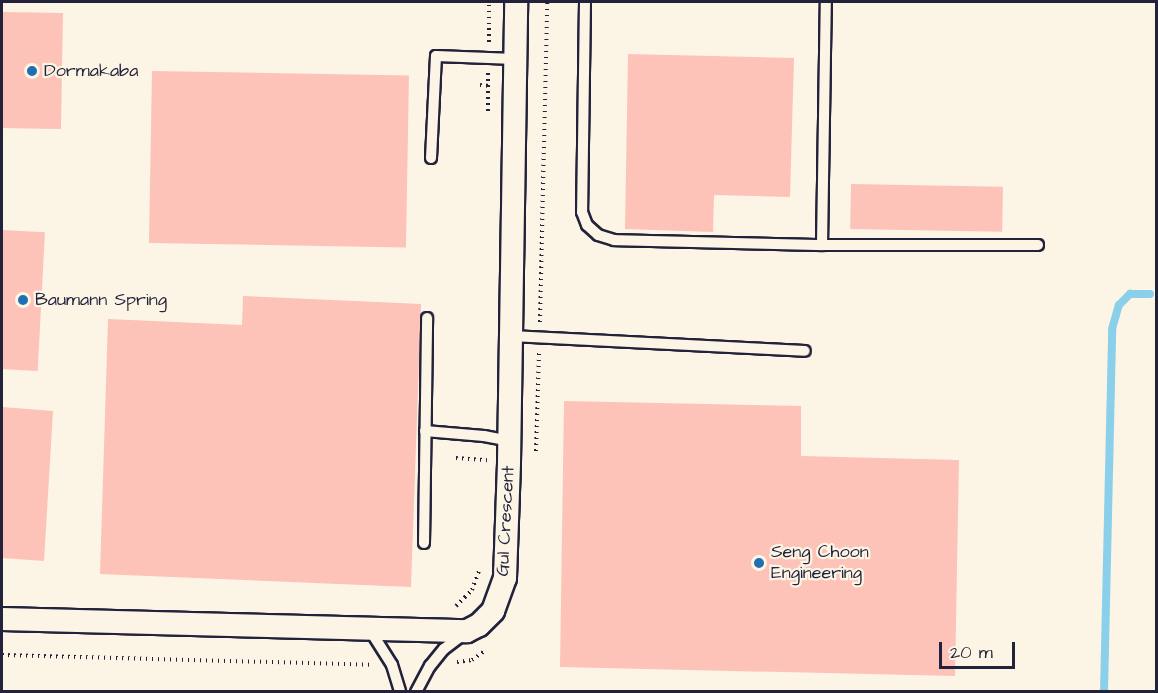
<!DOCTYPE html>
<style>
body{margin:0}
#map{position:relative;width:1158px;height:693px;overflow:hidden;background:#fcf5e5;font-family:"Architects Daughter",sans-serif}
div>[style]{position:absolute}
.stream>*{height:8px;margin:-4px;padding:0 4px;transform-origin:4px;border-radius:4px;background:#8ad0eb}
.building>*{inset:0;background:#fdc2b8;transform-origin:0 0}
.path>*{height:4px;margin-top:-2px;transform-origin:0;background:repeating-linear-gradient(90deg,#22223b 0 1.5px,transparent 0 6px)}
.roads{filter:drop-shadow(2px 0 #22223b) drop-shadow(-2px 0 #22223b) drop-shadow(0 2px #22223b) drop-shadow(0 -2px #22223b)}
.lane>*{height:10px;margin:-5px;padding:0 5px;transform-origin:5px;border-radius:5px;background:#fcf5e5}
.street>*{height:22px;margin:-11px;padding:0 11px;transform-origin:11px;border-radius:11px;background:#fcf5e5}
.dots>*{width:16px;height:16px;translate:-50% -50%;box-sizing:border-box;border:3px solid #fcf5e5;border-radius:50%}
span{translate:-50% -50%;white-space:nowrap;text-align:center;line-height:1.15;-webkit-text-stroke:4.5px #fcf5e5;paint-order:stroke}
.poi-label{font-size:18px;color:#22223b}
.left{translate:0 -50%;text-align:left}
.street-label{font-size:18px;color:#22223b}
.frame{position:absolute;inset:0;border:3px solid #22223b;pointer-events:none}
.scale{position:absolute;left:939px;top:642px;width:76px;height:27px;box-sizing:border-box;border:3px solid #22223b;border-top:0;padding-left:8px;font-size:18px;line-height:21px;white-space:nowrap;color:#22223b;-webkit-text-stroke:4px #fcf5e5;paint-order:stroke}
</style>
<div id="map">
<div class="stream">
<i style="left:1104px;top:692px;width:363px;rotate:-88.7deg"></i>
<i style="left:1112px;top:329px;width:25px;rotate:-74deg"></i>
<i style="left:1119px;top:305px;width:16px;rotate:-45deg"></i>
<i style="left:1130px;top:294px;width:20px"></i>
</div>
<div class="building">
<i style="left:2px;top:12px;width:61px;height:116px;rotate:1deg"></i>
<i style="clip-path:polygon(628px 54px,794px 58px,790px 197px,714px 195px,713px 232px,625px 229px)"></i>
<i style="left:152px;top:71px;width:257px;height:172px;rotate:1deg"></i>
<i style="left:851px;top:184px;width:152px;height:45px;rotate:1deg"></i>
<i style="left:2px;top:230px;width:43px;height:139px;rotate:3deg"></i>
<i style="clip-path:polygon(243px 296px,421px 304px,411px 587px,100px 574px,108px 319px,242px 325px)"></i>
<i style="clip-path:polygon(564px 401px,801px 406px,801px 456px,959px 460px,955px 676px,560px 667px)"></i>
<i style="clip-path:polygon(2px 407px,53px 411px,44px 561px,2px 558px)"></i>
</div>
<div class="path">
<i style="left:489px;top:42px;width:40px;rotate:-90deg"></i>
<i style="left:480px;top:85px;width:10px;rotate:6deg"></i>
<i style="left:488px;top:111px;width:38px;rotate:-90deg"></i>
<i style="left:540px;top:322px;width:320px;rotate:-88.7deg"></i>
<i style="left:536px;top:451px;width:98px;rotate:-88.2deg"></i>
<i style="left:456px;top:458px;width:31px;rotate:4deg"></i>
<i style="left:456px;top:606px;width:23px;rotate:-45deg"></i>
<i style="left:472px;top:590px;width:23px;rotate:-70deg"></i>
<i style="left:2px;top:655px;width:370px;rotate:1.5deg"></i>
<i style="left:457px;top:662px;width:15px;rotate:-8deg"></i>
<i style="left:472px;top:660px;width:14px;rotate:-36deg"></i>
</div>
<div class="roads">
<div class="lane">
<i style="left:585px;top:2px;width:210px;rotate:90.8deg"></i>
<i style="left:582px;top:212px;width:14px;rotate:69deg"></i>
<i style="left:587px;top:225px;width:15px;rotate:42deg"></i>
<i style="left:598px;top:235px;width:17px;rotate:17deg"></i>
<i style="left:614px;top:240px;width:208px;rotate:1.4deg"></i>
<i style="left:822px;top:245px;width:243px;rotate:-89.1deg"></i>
<i style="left:431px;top:158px;width:102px;rotate:-87.2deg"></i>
<i style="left:436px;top:56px;width:79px;rotate:2.2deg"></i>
<i style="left:822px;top:245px;width:216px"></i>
<i style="left:511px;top:336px;width:294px;rotate:2.9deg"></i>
<i style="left:425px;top:431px;width:59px;rotate:4.8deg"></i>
<i style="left:484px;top:436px;width:26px;rotate:11deg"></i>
<i style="left:424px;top:543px;width:225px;rotate:-89.2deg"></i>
<i style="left:370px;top:630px;width:41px;rotate:57.8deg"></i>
<i style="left:392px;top:665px;width:28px;rotate:73deg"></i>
<i style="left:416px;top:692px;width:30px;rotate:-62deg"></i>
<i style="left:430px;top:666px;width:22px;rotate:-51deg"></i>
<i style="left:444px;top:649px;width:26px;rotate:-37deg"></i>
</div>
<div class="street">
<i style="left:2px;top:619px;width:465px;rotate:1.5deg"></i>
<i style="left:467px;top:631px;width:13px;rotate:-27deg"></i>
<i style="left:479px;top:625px;width:20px;rotate:-45deg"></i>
<i style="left:493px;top:611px;width:35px;rotate:-70deg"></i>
<i style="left:505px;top:578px;width:116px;rotate:-88deg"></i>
<i style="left:509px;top:462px;width:460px;rotate:-89.1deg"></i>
</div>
</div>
<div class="dots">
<i style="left:32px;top:71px;background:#1f6fb2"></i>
<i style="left:23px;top:300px;background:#1f6fb2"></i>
<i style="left:759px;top:563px;background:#1f6fb2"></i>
</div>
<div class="poi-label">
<span class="left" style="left:44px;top:71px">Dormakaba</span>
<span class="left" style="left:35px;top:300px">Baumann Spring</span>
<span class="left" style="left:771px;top:563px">Seng Choon<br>Engineering</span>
</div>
<div class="street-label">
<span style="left:506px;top:521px;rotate:-87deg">Gul Crescent</span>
</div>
<div class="frame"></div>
<div class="scale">20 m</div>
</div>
